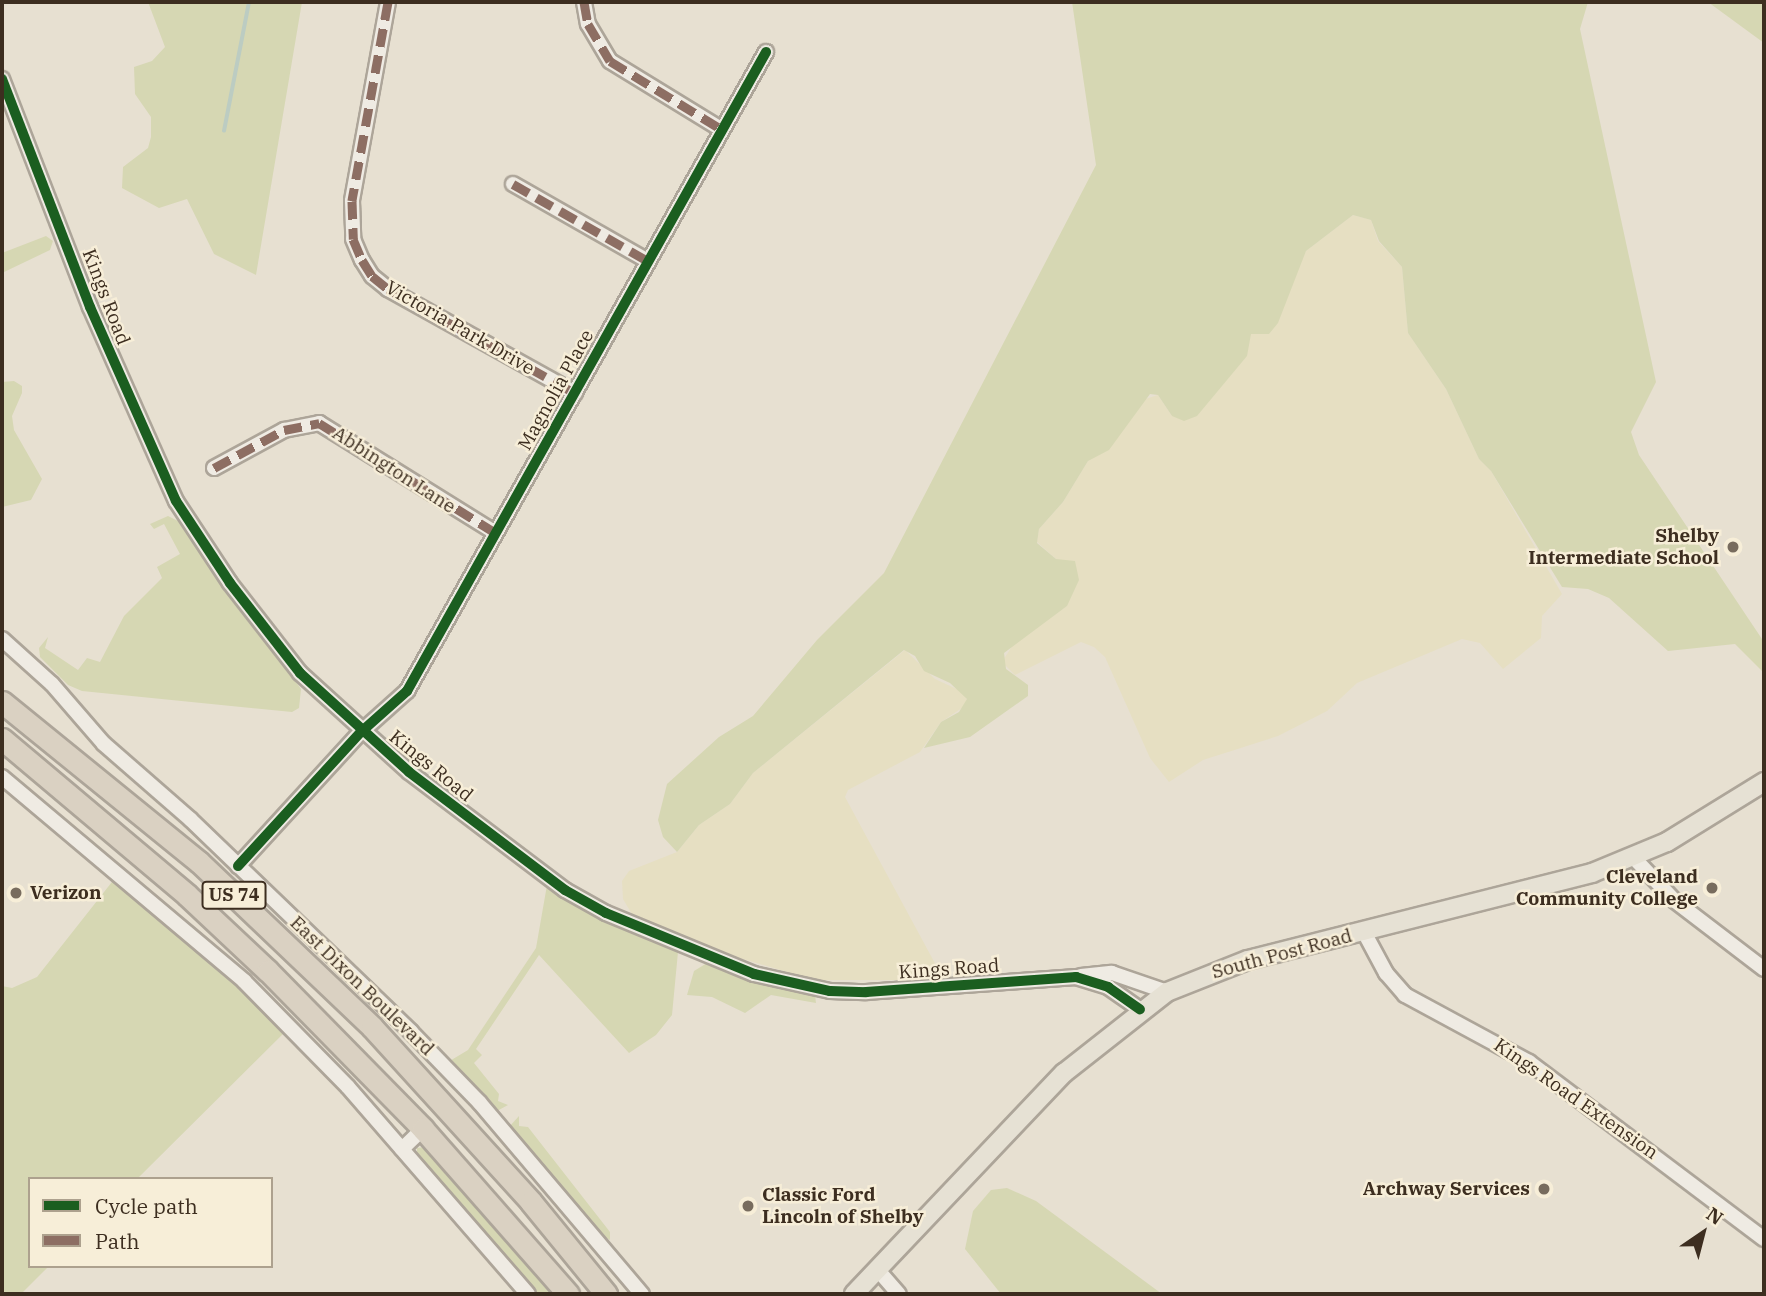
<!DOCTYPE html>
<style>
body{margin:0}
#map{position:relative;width:1766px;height:1296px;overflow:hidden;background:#e7e0d1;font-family:"IBM Plex Serif",serif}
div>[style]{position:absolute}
.farmland>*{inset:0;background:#e6dfc2}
.green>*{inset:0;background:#d6d7b3}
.stream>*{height:3.5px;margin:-1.75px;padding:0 1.75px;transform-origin:1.75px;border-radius:1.75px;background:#bcccc2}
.roads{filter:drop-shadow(2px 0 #ada599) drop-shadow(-2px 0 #ada599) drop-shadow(0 2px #ada599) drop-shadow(0 -2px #ada599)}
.minor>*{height:14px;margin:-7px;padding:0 7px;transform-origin:7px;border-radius:7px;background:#efebe3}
.major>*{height:18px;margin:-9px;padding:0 9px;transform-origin:9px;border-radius:9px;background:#e6e1d4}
.highway>*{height:21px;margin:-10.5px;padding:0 10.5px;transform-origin:10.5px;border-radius:10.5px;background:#dad1c2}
.quiet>*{height:9px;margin-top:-4.5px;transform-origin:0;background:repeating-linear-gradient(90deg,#8d6e63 0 18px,transparent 0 27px)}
.cycleway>*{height:10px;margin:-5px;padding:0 5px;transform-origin:5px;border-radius:5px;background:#1b5e20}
.dots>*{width:19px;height:19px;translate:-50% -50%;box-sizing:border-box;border:4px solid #f7eed8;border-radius:50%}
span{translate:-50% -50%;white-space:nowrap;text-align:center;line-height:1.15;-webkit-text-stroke:5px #f7eed8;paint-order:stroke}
.shield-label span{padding:2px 5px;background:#f7eed8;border:2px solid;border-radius:5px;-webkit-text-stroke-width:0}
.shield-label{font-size:18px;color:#3d2e20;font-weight:700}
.street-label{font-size:19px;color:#3d2e20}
.poi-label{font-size:19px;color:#3d2e20;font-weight:700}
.right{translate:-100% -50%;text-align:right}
.left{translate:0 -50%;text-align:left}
.frame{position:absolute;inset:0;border:4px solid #3d2e20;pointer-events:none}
.legend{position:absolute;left:28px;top:1177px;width:245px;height:91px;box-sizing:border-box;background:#f7eed8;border:2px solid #ada18e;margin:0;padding:9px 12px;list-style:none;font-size:21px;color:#3d2e20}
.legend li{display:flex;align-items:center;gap:14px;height:35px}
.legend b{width:35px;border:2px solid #ada18e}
.north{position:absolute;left:1668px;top:1198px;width:70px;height:70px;-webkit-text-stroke:5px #f7eed8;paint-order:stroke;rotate:35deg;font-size:19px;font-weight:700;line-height:28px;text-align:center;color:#3d2e20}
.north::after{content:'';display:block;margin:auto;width:24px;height:32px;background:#3d2e20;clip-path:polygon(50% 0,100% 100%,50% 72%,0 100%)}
</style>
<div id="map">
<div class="farmland">
<i style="clip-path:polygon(1353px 215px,1371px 220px,1378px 241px,1402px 267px,1408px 333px,1446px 389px,1479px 459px,1491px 471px,1562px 594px,1542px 616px,1541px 638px,1503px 669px,1480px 643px,1462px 639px,1357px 683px,1327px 711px,1278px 736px,1203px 760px,1169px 782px,1150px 758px,1105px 657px,1094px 647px,1081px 642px,1015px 675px,1002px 662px,1014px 643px,1067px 606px,1056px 559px,1037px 542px,1039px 529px,1063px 502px,1088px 461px,1142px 400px,1158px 395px,1172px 416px,1250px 334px,1257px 333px,1306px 251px)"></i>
<i style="clip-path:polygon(905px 650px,935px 679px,961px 691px,967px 699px,965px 706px,941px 722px,920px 752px,848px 790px,845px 797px,944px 980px,814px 980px,723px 953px,633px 916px,623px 899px,622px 881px,629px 871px,677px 852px,699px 825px,730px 804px,753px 773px)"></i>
</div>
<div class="green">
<i style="clip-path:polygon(148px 2px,302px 2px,256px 275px,214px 254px,187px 199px,159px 208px,122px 188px,123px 167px,148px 148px,151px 137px,151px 117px,135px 94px,134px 67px,152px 61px,165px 47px)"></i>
<i style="clip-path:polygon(1072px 2px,1588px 2px,1580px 29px,1656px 382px,1631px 432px,1639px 455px,1764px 642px,1764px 673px,1735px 644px,1668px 651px,1609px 598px,1588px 589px,1562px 587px,1491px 471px,1479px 459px,1446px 389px,1408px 333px,1402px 267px,1379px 241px,1371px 220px,1353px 215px,1306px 251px,1278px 323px,1269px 334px,1251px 334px,1247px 356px,1197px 416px,1184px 421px,1172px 416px,1158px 395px,1150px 394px,1109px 450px,1088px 461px,1063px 502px,1039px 529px,1037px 543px,1056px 559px,1075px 561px,1079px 580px,1067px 606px,1004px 653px,1006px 669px,1028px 685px,1028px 696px,970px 737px,924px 748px,941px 722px,959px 712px,967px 699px,950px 683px,924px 671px,915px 656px,904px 650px,753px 773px,730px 804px,699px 825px,677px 852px,663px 837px,658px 820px,667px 784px,719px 737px,753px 716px,817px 640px,884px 573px,1096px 165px)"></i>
<i style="clip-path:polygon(1708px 2px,1764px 2px,1764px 43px)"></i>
<i style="clip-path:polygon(46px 236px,53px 241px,50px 250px,2px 273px,2px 253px)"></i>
<i style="clip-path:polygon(14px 381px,22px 386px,22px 393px,12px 416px,14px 430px,42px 479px,31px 500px,2px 507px,2px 382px)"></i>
<i style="clip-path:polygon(168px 516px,180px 522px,301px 689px,299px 708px,292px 712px,82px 691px,68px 685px,40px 657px,39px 648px,48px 637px,45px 648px,78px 670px,87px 658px,100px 662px,124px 616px,162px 578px,157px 567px,180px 554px,164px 524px,154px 529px,150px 524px)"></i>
<i style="clip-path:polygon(119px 873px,290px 1027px,137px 1179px,30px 1179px,30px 1266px,49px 1266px,21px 1294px,2px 1294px,2px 986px,12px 988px,37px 977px)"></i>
<i style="clip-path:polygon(547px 885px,678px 952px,672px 1015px,656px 1035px,629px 1053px,539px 955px,476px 1049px,482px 1055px,474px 1063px,499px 1094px,498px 1101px,508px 1105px,497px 1111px,448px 1062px,468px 1050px,536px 948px)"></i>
<i style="clip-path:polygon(707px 963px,815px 995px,816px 1003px,771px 995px,745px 1013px,712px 997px,687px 995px,694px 971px)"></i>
<i style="clip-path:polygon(519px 1116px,519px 1126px,528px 1127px,610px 1232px,610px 1240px,602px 1236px,509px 1127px)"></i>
<i style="clip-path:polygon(425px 1147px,558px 1294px,535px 1294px,417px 1158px,417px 1148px)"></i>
<i style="clip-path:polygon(1007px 1188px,1036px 1201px,1162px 1294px,1001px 1294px,965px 1249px,973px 1211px,991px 1190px)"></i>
</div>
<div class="stream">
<i style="left:224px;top:131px;width:131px;rotate:-79deg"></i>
</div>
<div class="roads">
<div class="minor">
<i style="left:388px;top:2px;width:202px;rotate:100.3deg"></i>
<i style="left:352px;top:201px;width:38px;rotate:88deg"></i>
<i style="left:353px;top:239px;width:23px;rotate:67deg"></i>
<i style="left:362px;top:260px;width:19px;rotate:58deg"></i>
<i style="left:372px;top:276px;width:21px;rotate:39deg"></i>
<i style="left:388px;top:289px;width:214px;rotate:29.1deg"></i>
<i style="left:584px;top:2px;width:22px;rotate:80deg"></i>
<i style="left:588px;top:24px;width:43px;rotate:59.3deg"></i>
<i style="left:610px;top:61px;width:130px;rotate:31.5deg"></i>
<i style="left:2px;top:79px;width:244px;rotate:68.9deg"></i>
<i style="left:90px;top:307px;width:212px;rotate:66.1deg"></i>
<i style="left:176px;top:501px;width:98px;rotate:56.6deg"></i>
<i style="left:230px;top:583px;width:114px;rotate:52.1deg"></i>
<i style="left:300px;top:673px;width:147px;rotate:42.2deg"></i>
<i style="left:409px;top:772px;width:196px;rotate:37.1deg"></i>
<i style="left:565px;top:890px;width:47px;rotate:29.3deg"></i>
<i style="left:606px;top:913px;width:160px;rotate:22.4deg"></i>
<i style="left:754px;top:974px;width:78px;rotate:12.6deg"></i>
<i style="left:830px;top:991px;width:36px;rotate:2deg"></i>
<i style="left:866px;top:992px;width:211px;rotate:-4.1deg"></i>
<i style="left:1076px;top:977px;width:34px;rotate:17deg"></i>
<i style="left:1108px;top:987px;width:39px;rotate:35deg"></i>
<i style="left:513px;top:184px;width:155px;rotate:29.7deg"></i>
<i style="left:214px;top:468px;width:80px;rotate:-28.5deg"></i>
<i style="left:284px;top:430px;width:36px;rotate:-11deg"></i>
<i style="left:319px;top:423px;width:208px;rotate:31.9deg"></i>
<i style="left:2px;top:639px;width:67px;rotate:42deg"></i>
<i style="left:52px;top:684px;width:79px;rotate:49.1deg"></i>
<i style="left:104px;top:744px;width:114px;rotate:41.1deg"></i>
<i style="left:190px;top:819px;width:307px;rotate:43.9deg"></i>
<i style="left:411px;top:1032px;width:98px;rotate:45.8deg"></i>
<i style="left:479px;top:1102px;width:252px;rotate:49.7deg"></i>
<i style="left:2px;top:777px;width:317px;rotate:40.1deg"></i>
<i style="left:244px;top:981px;width:148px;rotate:45.5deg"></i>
<i style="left:348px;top:1087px;width:274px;rotate:49deg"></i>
<i style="left:1634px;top:858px;width:59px;rotate:46.4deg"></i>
<i style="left:1675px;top:901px;width:112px;rotate:37.4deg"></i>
<i style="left:238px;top:866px;width:182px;rotate:-47.5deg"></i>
<i style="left:361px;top:732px;width:62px;rotate:-41.7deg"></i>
<i style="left:407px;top:691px;width:733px;rotate:-60.67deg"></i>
<i style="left:1364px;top:932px;width:47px;rotate:61.8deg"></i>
<i style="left:1386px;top:973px;width:29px;rotate:49deg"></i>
<i style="left:1405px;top:995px;width:141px;rotate:28.4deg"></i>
<i style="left:1529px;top:1062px;width:294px;rotate:37deg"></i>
<i style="left:1081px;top:976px;width:31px;rotate:-6deg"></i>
<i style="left:1112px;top:973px;width:58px;rotate:19.1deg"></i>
<i style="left:402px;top:1149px;width:29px;rotate:-44deg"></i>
<i style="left:877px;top:1269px;width:33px;rotate:49deg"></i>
</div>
<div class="major">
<i style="left:854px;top:1294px;width:305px;rotate:-46.5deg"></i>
<i style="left:1064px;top:1073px;width:131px;rotate:-38.2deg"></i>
<i style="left:1167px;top:992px;width:87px;rotate:-21.6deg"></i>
<i style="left:1248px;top:960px;width:355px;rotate:-14.2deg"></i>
<i style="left:1592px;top:873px;width:81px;rotate:-22.5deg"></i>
<i style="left:1667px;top:842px;width:114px;rotate:-31.7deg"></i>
</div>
<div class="highway">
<i style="left:2px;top:702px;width:254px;rotate:39.1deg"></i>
<i style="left:199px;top:862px;width:239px;rotate:43.6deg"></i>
<i style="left:372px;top:1027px;width:236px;rotate:47.7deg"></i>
<i style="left:531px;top:1202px;width:119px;rotate:50.8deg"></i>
<i style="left:2px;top:739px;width:242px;rotate:40.1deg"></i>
<i style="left:187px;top:895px;width:111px;rotate:43.2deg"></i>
<i style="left:268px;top:971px;width:221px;rotate:45.5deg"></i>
<i style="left:423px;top:1129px;width:220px;rotate:48.7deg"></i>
</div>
</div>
<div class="quiet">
<i style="left:388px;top:2px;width:202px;rotate:100.3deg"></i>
<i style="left:352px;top:201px;width:38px;rotate:88deg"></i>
<i style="left:353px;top:239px;width:23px;rotate:67deg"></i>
<i style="left:362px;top:260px;width:19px;rotate:58deg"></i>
<i style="left:372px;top:276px;width:21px;rotate:39deg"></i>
<i style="left:388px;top:289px;width:214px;rotate:29.1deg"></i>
<i style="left:584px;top:2px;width:22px;rotate:80deg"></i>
<i style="left:588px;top:24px;width:43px;rotate:59.3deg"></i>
<i style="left:610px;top:61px;width:130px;rotate:31.5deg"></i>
<i style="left:513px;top:184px;width:155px;rotate:29.7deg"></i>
<i style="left:214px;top:468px;width:80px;rotate:-28.5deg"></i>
<i style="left:284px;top:430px;width:36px;rotate:-11deg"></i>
<i style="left:319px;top:423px;width:208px;rotate:31.9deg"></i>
</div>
<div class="cycleway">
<i style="left:2px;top:79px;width:244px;rotate:68.9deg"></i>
<i style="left:90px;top:307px;width:212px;rotate:66.1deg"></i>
<i style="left:176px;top:501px;width:98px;rotate:56.6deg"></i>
<i style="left:230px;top:583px;width:114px;rotate:52.1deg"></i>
<i style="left:300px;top:673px;width:147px;rotate:42.2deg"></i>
<i style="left:409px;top:772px;width:196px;rotate:37.1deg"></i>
<i style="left:565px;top:890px;width:47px;rotate:29.3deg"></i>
<i style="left:606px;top:913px;width:160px;rotate:22.4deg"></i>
<i style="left:754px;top:974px;width:78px;rotate:12.6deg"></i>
<i style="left:830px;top:991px;width:36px;rotate:2deg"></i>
<i style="left:866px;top:992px;width:211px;rotate:-4.1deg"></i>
<i style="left:1076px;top:977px;width:34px;rotate:17deg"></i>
<i style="left:1108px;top:987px;width:39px;rotate:35deg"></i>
<i style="left:238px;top:866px;width:182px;rotate:-47.5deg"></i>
<i style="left:361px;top:732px;width:62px;rotate:-41.7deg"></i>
<i style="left:407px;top:691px;width:733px;rotate:-60.67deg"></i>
</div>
<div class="dots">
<i style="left:1733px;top:547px;background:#786c5e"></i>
<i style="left:1712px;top:888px;background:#786c5e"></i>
<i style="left:16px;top:893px;background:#786c5e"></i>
<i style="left:1544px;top:1189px;background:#786c5e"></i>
<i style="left:748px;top:1206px;background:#786c5e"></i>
</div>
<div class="shield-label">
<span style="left:234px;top:895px">US 74</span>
</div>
<div class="street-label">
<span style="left:106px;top:297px;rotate:69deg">Kings Road</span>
<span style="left:460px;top:328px;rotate:30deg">Victoria Park Drive</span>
<span style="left:556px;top:390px;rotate:-61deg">Magnolia Place</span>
<span style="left:394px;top:470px;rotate:33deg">Abbington Lane</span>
<span style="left:431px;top:766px;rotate:39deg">Kings Road</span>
<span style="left:1282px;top:954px;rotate:-15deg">South Post Road</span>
<span style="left:949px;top:969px;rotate:-4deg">Kings Road</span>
<span style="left:362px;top:986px;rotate:44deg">East Dixon Boulevard</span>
<span style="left:1576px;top:1099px;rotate:35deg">Kings Road Extension</span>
</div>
<div class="poi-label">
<span class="right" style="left:1719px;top:547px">Shelby<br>Intermediate School</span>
<span class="right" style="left:1698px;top:888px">Cleveland<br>Community College</span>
<span class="left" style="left:30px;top:893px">Verizon</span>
<span class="right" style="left:1530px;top:1189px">Archway Services</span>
<span class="left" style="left:762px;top:1206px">Classic Ford<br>Lincoln of Shelby</span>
</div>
<div class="frame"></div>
<ul class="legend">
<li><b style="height:9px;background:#1b5e20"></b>Cycle path</li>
<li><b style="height:9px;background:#8d6e63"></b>Path</li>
</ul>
<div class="north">N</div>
</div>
